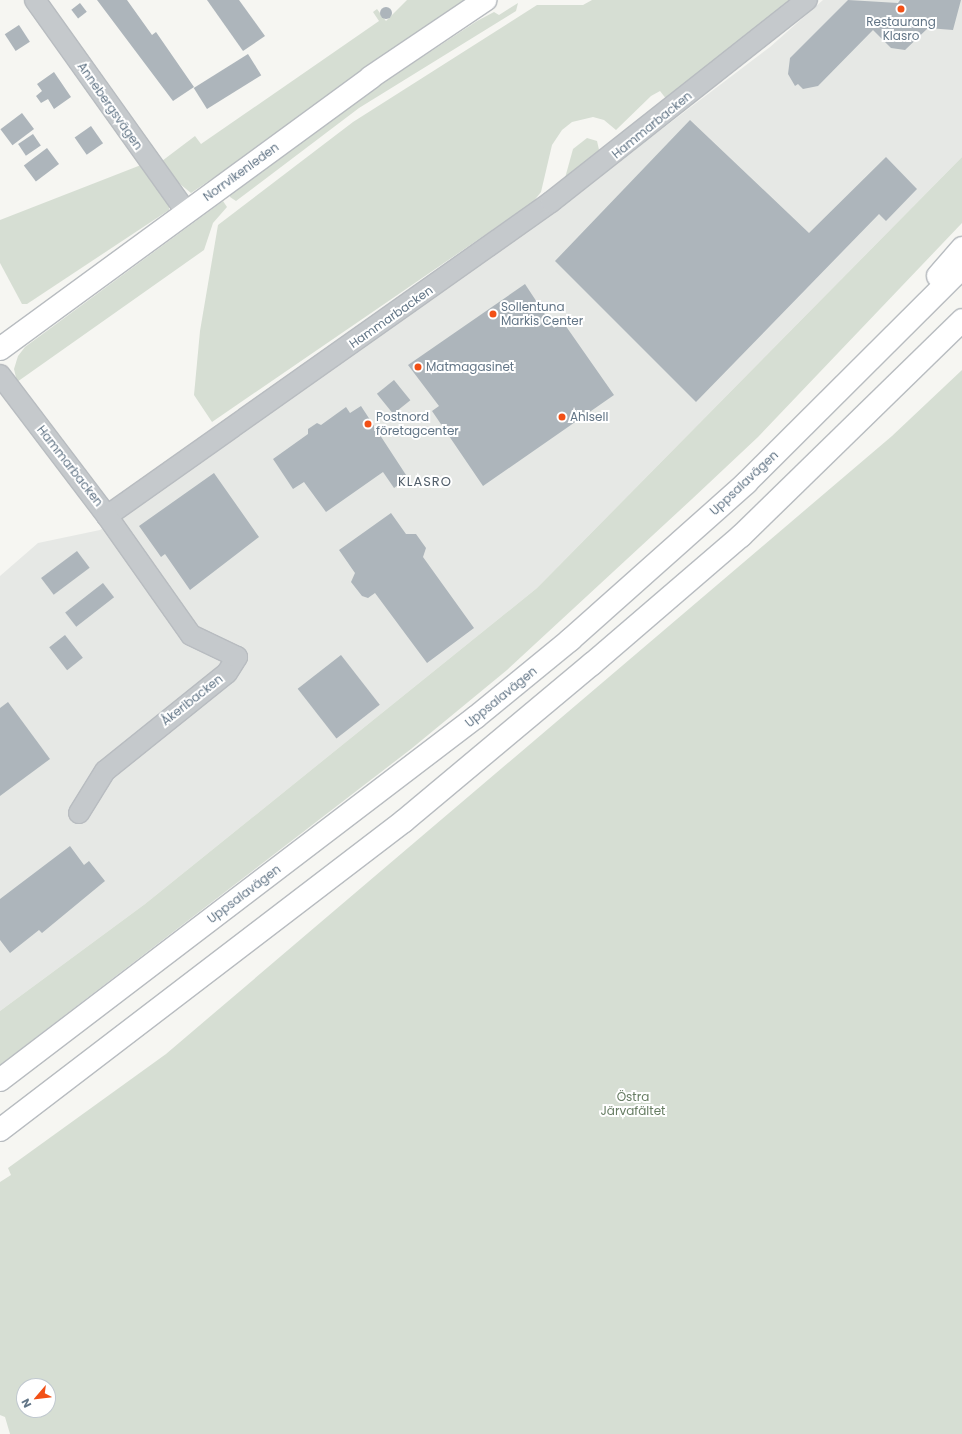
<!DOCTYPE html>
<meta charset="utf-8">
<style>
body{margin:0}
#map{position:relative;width:962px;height:1434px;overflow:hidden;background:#f6f6f2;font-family:Poppins,sans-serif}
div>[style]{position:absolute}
.built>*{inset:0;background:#e6e8e5}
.green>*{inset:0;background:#d6ded3}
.building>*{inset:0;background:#adb5bb;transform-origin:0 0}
.round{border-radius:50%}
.roads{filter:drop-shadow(1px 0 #b8bcc0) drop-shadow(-1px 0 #b8bcc0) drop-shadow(0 1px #b8bcc0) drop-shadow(0 -1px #b8bcc0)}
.minor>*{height:20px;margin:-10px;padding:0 10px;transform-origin:10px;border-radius:10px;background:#c5c9cc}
.major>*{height:22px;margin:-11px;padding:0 11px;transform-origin:11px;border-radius:11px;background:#fff}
.highway>*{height:22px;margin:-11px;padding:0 11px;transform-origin:11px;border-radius:11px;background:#fff}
.dots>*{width:11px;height:11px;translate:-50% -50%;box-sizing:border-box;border:2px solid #fff;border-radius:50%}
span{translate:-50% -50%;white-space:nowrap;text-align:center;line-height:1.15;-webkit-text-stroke:4px #fff;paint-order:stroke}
.poi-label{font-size:12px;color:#627586}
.left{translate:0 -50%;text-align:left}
.street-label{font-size:12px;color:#627586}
.park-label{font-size:12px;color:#667c62}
.neighbourhood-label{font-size:13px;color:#515e6a;letter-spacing:1px}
.north{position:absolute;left:16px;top:1378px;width:40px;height:40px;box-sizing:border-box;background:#fff;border:1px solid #c0c8cf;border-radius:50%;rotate:242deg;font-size:11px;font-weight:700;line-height:16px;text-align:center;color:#627586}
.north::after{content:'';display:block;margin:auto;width:14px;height:18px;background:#f25016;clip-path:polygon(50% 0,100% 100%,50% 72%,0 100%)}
</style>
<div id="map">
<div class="built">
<i style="clip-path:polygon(823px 0,962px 0,962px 157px,537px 588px,145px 904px,0 1011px,0 576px,38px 543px,100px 530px,376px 338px,525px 233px,770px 47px)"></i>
</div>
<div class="green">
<i style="clip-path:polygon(407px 0,464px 0,219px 177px,213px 178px,191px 193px,175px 180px,162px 161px,195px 136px,201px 144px,379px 21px,373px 12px,377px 9px,386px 21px)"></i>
<i style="clip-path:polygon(592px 0,795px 0,667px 100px,660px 91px,651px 96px,616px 130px,604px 120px,593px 117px,572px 122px,562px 130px,552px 145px,541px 192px,533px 202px,212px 422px,194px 395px,200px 331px,218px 225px,353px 122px,537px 5px,583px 5px)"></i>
<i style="clip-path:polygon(518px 3px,516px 11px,359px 108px,236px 201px,230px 197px,230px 194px,363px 96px,477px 21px,494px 12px,499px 15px)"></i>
<i style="clip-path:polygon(587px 138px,597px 141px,600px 154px,565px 178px,573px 149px)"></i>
<i style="clip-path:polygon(962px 157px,962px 223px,758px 437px,692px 499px,507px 670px,411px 749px,0 1065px,0 1011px,145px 904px,537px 588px)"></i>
<i style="clip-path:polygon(141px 165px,169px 203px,169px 210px,27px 304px,22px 304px,0 263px,0 220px)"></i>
<i style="clip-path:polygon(223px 201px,227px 207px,213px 223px,204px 250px,17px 382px,14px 369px,18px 356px,25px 347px)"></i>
<i style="clip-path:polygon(evenodd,962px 370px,962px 1434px,10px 1434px,5px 1417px,0 1415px,0 1182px,11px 1175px,8px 1168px,166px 1054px,892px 436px,962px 370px,24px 1386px,48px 1386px,48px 1410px,24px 1410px,24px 1386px)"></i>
</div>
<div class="building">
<i style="clip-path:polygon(97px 0,127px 0,152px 35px,156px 32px,194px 87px,173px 101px)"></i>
<i style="clip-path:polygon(207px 0,239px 0,265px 36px,243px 51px)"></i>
<i style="clip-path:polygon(848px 0,898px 3px,900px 0,961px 0,953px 30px,928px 28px,905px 50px,891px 48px,873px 30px,818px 86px,803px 89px,798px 84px,795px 86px,788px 74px,790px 58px)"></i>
<i style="left:80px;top:3px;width:11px;height:11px;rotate:52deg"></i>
<i class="round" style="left:380px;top:7px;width:12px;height:12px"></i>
<i style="left:19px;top:25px;width:20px;height:17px;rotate:57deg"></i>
<i style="left:248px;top:54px;width:25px;height:64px;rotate:58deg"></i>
<i style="clip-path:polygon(54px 72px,71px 97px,54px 109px,48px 99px,41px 103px,36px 96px,42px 91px,37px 84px)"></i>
<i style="left:22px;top:113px;width:20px;height:27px;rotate:53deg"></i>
<i style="clip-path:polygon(690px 120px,809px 233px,886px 157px,917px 189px,886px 221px,879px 214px,696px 402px,555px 261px)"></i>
<i style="left:91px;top:126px;width:21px;height:20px;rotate:55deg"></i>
<i style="left:33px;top:134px;width:14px;height:18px;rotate:56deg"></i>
<i style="left:47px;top:148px;width:20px;height:29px;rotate:53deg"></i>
<i style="clip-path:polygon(525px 284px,554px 328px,563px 322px,614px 395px,483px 486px,432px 411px,439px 406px,408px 365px)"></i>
<i style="left:394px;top:380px;width:26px;height:22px;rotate:51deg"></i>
<i style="clip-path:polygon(361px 406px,408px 478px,394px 488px,383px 472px,326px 512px,304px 482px,293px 489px,273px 459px,308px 434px,308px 429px,317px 423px,321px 425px,346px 407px,350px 413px)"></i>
<i style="clip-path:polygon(214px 473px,259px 537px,190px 590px,165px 554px,161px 557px,139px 526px)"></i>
<i style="clip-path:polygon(391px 513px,406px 534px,416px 534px,426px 548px,423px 557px,474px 628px,427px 663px,375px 593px,368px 598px,362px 596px,351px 582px,355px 573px,339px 550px)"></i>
<i style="left:77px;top:551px;width:21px;height:45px;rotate:53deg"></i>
<i style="left:103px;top:583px;width:18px;height:48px;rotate:52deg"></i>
<i style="left:65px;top:635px;width:29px;height:20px;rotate:52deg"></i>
<i style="left:341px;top:655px;width:63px;height:55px;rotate:52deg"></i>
<i style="clip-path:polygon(8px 702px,50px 759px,0 796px,0 708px)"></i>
<i style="clip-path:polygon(70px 846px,84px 865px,89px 861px,105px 881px,42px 933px,39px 930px,10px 953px,0 940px,0 899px)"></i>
</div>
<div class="roads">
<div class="minor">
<i style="left:35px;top:0;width:260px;rotate:54.5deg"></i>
<i style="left:0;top:375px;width:177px;rotate:52.8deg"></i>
<i style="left:107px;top:516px;width:544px;rotate:-35.27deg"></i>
<i style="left:551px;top:202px;width:326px;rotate:-38.3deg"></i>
<i style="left:79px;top:813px;width:49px;rotate:-58.2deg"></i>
<i style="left:105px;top:771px;width:156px;rotate:-38.8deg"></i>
<i style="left:227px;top:673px;width:19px;rotate:-58deg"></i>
<i style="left:237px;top:657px;width:51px;rotate:-154.4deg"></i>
<i style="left:191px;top:635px;width:146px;rotate:-125.2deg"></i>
</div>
<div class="major">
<i style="left:0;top:349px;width:460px;rotate:-36.2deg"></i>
<i style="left:371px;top:77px;width:138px;rotate:-34deg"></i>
</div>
<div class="highway">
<i style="left:938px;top:276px;width:37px;rotate:-49deg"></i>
<i style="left:0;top:1080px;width:599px;rotate:-37.33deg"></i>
<i style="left:476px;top:717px;width:122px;rotate:-39.3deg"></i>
<i style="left:570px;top:640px;width:236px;rotate:-41.7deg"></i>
<i style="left:746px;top:483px;width:305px;rotate:-44.9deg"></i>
<i style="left:0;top:1130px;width:509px;rotate:-37.41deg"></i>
<i style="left:404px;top:821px;width:245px;rotate:-39.9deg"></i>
<i style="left:592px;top:664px;width:196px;rotate:-40.7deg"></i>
<i style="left:741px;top:536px;width:309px;rotate:-44.3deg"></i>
</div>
</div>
<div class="dots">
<i style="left:901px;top:9px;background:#f25016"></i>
<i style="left:493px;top:314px;background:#f25016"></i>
<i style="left:418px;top:367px;background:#f25016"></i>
<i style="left:562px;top:417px;background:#f25016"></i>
<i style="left:368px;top:424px;background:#f25016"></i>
</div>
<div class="poi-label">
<span style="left:901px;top:29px">Restaurang<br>Klasro</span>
<span class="left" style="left:501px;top:314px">Sollentuna<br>Markis Center</span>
<span class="left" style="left:426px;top:367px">Matmagasinet</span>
<span class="left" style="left:376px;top:424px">Postnord<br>företagcenter</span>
<span class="left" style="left:570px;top:417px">Ahlsell</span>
</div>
<div class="street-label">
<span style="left:110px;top:106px;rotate:55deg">Annebergsvägen</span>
<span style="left:652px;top:125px;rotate:-39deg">Hammarbacken</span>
<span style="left:241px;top:172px;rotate:-36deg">Norrvikenleden</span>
<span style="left:391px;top:317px;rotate:-35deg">Hammarbacken</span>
<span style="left:70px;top:466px;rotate:52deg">Hammarbacken</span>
<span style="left:744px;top:483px;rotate:-43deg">Uppsalavägen</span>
<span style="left:501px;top:697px;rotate:-39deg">Uppsalavägen</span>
<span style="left:192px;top:700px;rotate:-38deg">Åkeribacken</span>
<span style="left:244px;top:894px;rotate:-37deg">Uppsalavägen</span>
</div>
<div class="park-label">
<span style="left:633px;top:1104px">Östra<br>Järvafältet</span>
</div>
<div class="neighbourhood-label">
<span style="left:425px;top:482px">KLASRO</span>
</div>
<div class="north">N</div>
</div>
